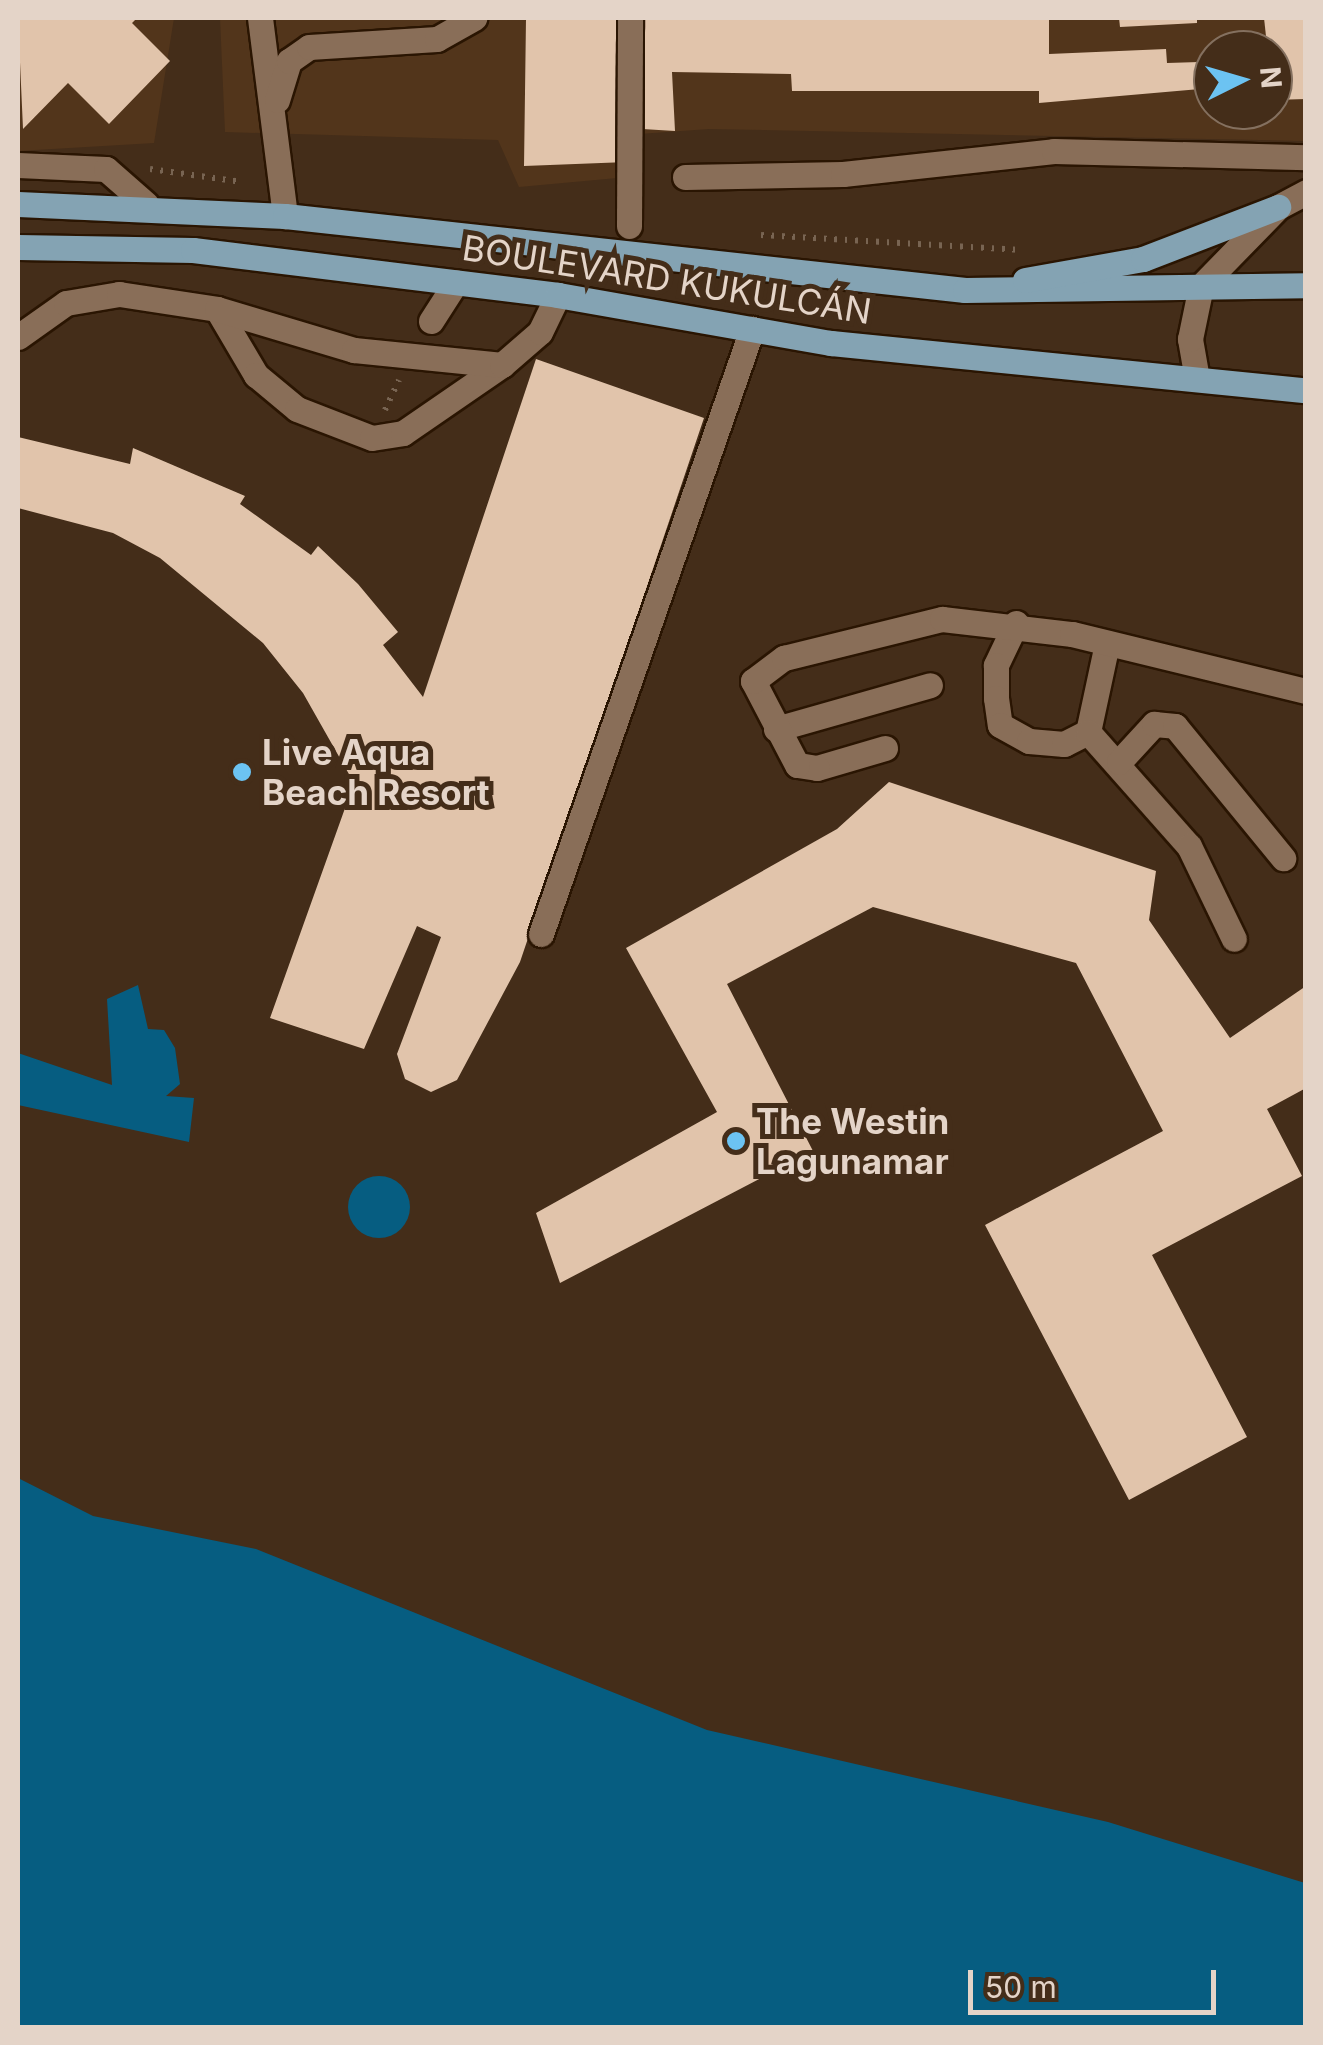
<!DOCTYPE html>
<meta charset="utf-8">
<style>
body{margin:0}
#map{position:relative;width:1323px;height:2045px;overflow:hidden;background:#442d19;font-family:Inter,sans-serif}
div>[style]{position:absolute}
.built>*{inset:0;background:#52351b}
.water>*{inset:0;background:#065d81}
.round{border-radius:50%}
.building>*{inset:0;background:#e1c4ab}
.path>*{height:6px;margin-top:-3px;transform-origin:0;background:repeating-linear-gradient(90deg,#786452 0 2.5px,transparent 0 10.5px)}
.roads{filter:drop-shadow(2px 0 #2a1502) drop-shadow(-2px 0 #2a1502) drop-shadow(0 2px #2a1502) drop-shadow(0 -2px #2a1502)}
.minor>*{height:25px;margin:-12.5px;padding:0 12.5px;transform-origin:12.5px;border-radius:12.5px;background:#896e58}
.major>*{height:25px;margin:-12.5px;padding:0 12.5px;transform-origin:12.5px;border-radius:12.5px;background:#84a3b3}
.dots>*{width:28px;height:28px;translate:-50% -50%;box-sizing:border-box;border:5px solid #442d19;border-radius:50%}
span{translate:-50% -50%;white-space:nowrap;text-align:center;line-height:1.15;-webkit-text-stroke:10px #442d19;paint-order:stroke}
.street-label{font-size:35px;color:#e4d4c8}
.poi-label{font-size:35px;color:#e4d4c8;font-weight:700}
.left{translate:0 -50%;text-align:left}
.frame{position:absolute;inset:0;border:20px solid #e4d4c8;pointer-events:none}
.north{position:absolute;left:1193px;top:30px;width:100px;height:100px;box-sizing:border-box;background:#442d19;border:2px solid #84705f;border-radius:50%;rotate:85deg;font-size:28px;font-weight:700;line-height:40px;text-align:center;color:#e4d4c8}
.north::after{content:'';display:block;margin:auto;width:35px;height:45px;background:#6cc3f2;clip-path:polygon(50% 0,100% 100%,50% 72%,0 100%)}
.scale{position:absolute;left:968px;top:1970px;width:248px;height:45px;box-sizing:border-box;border:5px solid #e4d4c8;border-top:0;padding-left:12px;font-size:30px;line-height:35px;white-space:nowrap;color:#e4d4c8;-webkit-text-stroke:8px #442d19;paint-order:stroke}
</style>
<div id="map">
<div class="built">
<i style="clip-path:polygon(18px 18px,174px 18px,154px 143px,18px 151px)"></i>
<i style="clip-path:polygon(evenodd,220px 18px,1305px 18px,1305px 141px,709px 129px,639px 134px,628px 177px,519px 187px,498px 140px,225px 132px,220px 18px,1213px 50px,1273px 50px,1273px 110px,1213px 110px,1213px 50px)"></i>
</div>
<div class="water">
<i style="clip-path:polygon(138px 985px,148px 1029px,164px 1030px,175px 1048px,180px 1084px,166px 1096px,194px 1098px,189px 1142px,18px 1105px,18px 1053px,112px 1085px,107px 999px)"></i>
<i class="round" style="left:348px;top:1176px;width:62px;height:62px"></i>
<i style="clip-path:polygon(18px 1478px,93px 1516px,256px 1549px,707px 1730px,1108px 1822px,1305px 1883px,1305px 2027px,18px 2027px)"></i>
</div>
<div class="building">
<i style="clip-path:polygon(18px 18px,137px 18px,132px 23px,170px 61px,109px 124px,68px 83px,23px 129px)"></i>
<i style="clip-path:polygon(526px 18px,1049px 18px,1049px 54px,1166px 49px,1167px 63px,1199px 62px,1200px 89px,1039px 103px,1039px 91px,792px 91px,791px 74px,672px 72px,675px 131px,626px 128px,627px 162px,524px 166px)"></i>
<i style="clip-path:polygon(1119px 18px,1197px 18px,1197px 23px,1120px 27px)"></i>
<i style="clip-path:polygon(1264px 18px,1306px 18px,1306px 99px,1273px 100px)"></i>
<i style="clip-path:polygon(536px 359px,704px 418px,520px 962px,457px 1080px,431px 1092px,405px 1079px,397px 1054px,441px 937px,417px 926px,364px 1049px,270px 1018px,354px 783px,303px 693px,263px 643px,160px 558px,113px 533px,18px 508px,18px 437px,130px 464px,133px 448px,245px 496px,240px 504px,311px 555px,318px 546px,358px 584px,398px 632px,383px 645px,423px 697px)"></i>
<i style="clip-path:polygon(889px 782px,1156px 871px,1149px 920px,1230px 1038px,1306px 986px,1306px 1088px,1267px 1109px,1302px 1176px,1152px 1255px,1247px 1437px,1129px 1500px,985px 1225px,1163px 1131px,1076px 963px,873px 907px,727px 984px,813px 1151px,560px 1283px,536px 1213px,717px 1112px,626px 948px,837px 829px)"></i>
</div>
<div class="path">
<i style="left:150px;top:169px;width:93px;rotate:8deg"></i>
<i style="left:761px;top:235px;width:257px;rotate:3.3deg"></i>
<i style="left:385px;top:410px;width:33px;rotate:-65deg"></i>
</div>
<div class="roads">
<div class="minor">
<i style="left:260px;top:18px;width:200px;rotate:82.8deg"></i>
<i style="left:277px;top:100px;width:41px;rotate:-72.9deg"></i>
<i style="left:289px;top:61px;width:24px;rotate:-35deg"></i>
<i style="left:309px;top:47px;width:128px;rotate:-3.6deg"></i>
<i style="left:437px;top:39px;width:43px;rotate:-29.6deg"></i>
<i style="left:18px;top:165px;width:88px;rotate:2.6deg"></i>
<i style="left:106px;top:169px;width:53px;rotate:41.2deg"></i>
<i style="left:685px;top:177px;width:158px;rotate:-1.1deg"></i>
<i style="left:843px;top:174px;width:212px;rotate:-6.2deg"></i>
<i style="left:1054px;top:151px;width:252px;rotate:1.4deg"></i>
<i style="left:629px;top:226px;width:208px;rotate:-89.7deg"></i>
<i style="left:217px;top:309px;width:77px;rotate:59.4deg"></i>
<i style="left:256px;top:375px;width:53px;rotate:39.7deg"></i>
<i style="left:297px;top:409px;width:80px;rotate:21.1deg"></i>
<i style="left:372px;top:438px;width:31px;rotate:-9deg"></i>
<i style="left:403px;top:433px;width:120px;rotate:-34.5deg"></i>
<i style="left:431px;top:321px;width:46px;rotate:-57.3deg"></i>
<i style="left:18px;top:337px;width:59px;rotate:-35.3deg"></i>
<i style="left:66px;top:303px;width:54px;rotate:-9.6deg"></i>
<i style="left:119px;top:294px;width:99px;rotate:8.7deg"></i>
<i style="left:217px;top:309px;width:143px;rotate:16.7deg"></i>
<i style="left:354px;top:350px;width:149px;rotate:5.8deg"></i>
<i style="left:502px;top:365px;width:50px;rotate:-41deg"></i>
<i style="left:540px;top:332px;width:41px;rotate:-64.1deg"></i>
<i style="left:1197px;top:379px;width:41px;rotate:-99.9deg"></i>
<i style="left:1190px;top:339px;width:54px;rotate:-78.3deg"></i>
<i style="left:1201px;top:286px;width:110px;rotate:-45.7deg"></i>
<i style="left:1278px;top:207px;width:32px;rotate:-28deg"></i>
<i style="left:1016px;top:623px;width:47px;rotate:115.5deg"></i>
<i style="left:996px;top:665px;width:33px;rotate:90deg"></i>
<i style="left:996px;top:698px;width:27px;rotate:82deg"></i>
<i style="left:1000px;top:725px;width:33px;rotate:29deg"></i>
<i style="left:1029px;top:741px;width:35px;rotate:5deg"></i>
<i style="left:1064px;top:744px;width:27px;rotate:-27deg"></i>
<i style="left:1088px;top:732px;width:91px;rotate:-77.9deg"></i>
<i style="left:776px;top:729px;width:160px;rotate:-15.9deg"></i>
<i style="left:1088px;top:732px;width:152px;rotate:48.5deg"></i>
<i style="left:1189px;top:846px;width:103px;rotate:64.2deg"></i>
<i style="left:885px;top:748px;width:71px;rotate:163.6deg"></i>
<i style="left:817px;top:768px;width:20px;rotate:-171deg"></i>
<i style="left:797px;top:765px;width:95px;rotate:-117.6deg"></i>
<i style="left:753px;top:681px;width:39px;rotate:-37deg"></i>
<i style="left:784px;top:658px;width:163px;rotate:-13.9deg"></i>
<i style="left:942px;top:619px;width:131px;rotate:6.6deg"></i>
<i style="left:1072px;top:634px;width:241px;rotate:13.7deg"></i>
<i style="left:1119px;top:762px;width:52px;rotate:-47.4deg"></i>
<i style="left:1154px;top:724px;width:21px;rotate:5deg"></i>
<i style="left:1175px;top:726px;width:171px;rotate:50.7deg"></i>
<i style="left:541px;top:934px;width:641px;rotate:-70.77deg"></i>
</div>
<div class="major">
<i style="left:18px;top:204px;width:267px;rotate:2.6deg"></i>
<i style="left:285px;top:216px;width:684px;rotate:6.21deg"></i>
<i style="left:965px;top:290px;width:341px;rotate:-0.8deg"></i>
<i style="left:18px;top:247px;width:175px;rotate:1deg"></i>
<i style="left:193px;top:250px;width:368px;rotate:7deg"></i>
<i style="left:558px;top:295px;width:277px;rotate:10deg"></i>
<i style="left:831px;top:343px;width:477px;rotate:5.7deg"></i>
<i style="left:1025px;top:280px;width:120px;rotate:-10.1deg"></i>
<i style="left:1143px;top:259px;width:145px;rotate:-21.1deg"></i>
</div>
</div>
<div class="dots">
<i style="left:242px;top:772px;background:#6cc3f2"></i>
<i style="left:736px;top:1141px;background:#6cc3f2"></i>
</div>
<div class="street-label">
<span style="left:667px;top:279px;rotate:9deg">BOULEVARD KUKULCÁN</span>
</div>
<div class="poi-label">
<span class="left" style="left:262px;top:772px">Live Aqua<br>Beach Resort</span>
<span class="left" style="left:756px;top:1141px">The Westin<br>Lagunamar</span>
</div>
<div class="frame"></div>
<div class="north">N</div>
<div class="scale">50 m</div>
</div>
